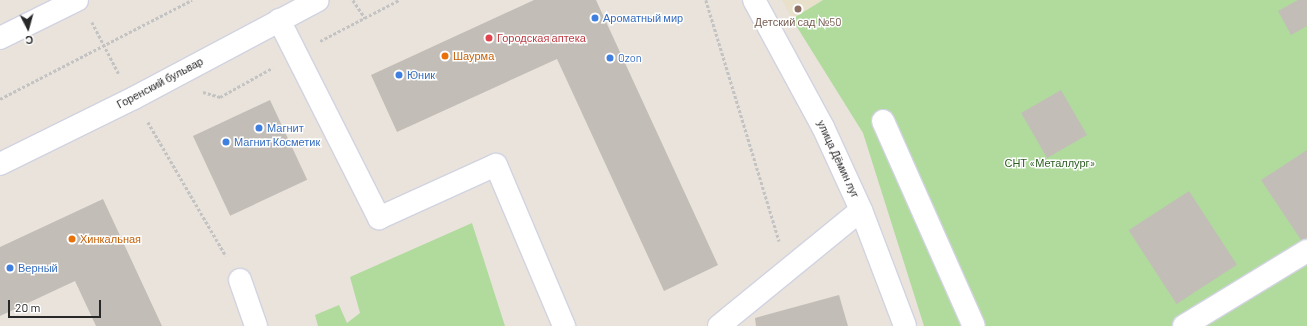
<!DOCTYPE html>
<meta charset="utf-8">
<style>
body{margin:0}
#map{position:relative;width:1307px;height:326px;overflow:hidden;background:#e9e3db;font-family:Barlow,sans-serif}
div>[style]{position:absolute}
.education>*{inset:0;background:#e9e0cc}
.green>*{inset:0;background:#b0db9d}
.building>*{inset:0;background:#c2bdb7;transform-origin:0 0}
.path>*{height:2.5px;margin-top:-1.25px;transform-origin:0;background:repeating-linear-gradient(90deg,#c3c3c3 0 3px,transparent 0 5px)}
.roads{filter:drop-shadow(1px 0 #d1d3e0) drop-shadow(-1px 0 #d1d3e0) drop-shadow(0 1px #d1d3e0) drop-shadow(0 -1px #d1d3e0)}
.minor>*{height:22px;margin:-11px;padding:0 11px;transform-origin:11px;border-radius:11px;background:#fff}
.dots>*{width:11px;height:11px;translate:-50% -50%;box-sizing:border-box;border:2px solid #fff;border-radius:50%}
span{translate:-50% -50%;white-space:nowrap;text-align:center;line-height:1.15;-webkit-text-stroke:3px #fff;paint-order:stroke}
.shop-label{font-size:11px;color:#366cbe}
.left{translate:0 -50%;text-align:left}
.education-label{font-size:11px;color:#785e54}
.health-label{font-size:11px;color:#be3a42}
.food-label{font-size:11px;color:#c56008}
.street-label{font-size:11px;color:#282828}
.park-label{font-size:11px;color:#2b5d20}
.north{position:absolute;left:8px;top:8px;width:40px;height:40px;-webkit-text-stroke:3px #fff;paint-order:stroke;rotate:174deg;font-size:11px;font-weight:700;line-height:16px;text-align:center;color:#282828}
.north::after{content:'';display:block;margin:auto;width:14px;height:18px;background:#282828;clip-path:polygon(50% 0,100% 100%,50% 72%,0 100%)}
.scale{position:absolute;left:8px;top:300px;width:93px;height:18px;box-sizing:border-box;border:2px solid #282828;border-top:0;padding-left:5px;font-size:12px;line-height:14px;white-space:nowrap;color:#282828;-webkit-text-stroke:3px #fff;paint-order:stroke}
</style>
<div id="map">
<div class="education">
<i style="clip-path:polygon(782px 0,823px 0,792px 19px)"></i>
</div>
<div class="green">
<i style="clip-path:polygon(823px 0,1307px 0,1307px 326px,924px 326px,863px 133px,792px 19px)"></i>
<i style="clip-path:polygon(472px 223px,505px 326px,318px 326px,315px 315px,339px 305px,347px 323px,360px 313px,350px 277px)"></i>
</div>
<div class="building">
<i style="clip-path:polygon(534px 0,596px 0,718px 265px,664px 291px,557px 59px,397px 132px,371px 75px)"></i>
<i style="clip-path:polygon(1298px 0,1307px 0,1307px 26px,1291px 35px,1278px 11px)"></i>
<i style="left:1061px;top:90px;width:52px;height:46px;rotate:60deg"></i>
<i style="left:270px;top:100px;width:88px;height:85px;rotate:65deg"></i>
<i style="clip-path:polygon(1307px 150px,1307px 239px,1301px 240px,1261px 180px)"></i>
<i style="left:1189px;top:191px;width:88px;height:72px;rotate:57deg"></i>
<i style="clip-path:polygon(103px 199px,162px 326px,96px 326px,75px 281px,0 316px,0 247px)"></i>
<i style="clip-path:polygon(839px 295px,848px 326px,756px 326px,755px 318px)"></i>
</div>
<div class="path">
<i style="left:353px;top:0;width:22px;rotate:56deg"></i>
<i style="left:706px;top:0;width:252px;rotate:73.1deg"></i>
<i style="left:92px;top:22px;width:59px;rotate:62.6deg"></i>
<i style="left:320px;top:41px;width:89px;rotate:-27.4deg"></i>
<i style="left:203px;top:92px;width:18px;rotate:16deg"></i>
<i style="left:220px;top:97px;width:60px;rotate:-29.1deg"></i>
<i style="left:0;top:99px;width:216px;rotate:-27.3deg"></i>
<i style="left:148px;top:122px;width:155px;rotate:59.8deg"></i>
</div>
<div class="roads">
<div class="minor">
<i style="left:754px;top:0;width:145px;rotate:61.5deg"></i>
<i style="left:823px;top:127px;width:91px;rotate:65.4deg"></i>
<i style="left:861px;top:210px;width:124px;rotate:69.2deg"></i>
<i style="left:279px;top:20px;width:222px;rotate:63.2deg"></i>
<i style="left:379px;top:218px;width:128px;rotate:-24.4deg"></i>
<i style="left:496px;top:165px;width:175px;rotate:67.1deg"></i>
<i style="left:0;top:38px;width:86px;rotate:-26.3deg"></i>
<i style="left:883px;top:121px;width:224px;rotate:66.1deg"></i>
<i style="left:0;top:164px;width:149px;rotate:-26.2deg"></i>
<i style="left:134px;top:98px;width:208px;rotate:-28deg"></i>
<i style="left:240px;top:280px;width:49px;rotate:70.8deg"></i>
<i style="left:719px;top:326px;width:183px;rotate:-39.2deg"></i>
<i style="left:1184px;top:326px;width:144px;rotate:-31.4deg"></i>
</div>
</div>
<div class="dots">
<i style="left:798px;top:9px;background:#8d6e63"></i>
<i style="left:595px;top:18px;background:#3f7fe0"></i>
<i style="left:489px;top:38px;background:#e0444e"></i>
<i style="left:445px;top:56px;background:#e8710a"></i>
<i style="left:610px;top:58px;background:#3f7fe0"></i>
<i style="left:399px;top:75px;background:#3f7fe0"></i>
<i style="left:259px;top:128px;background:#3f7fe0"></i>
<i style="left:226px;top:142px;background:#3f7fe0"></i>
<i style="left:72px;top:239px;background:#e8710a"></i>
<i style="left:10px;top:268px;background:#3f7fe0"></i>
</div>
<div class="shop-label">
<span class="left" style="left:603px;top:18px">Ароматный мир</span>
<span class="left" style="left:618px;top:58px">Ozon</span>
<span class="left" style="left:407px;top:75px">Юник</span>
<span class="left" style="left:267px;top:128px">Магнит</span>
<span class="left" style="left:234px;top:142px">Магнит Косметик</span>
<span class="left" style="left:18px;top:268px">Верный</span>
</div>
<div class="education-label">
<span style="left:798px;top:22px">Детский сад №50</span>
</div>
<div class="health-label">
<span class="left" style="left:497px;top:38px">Городская аптека</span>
</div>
<div class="food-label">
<span class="left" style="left:453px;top:56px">Шаурма</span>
<span class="left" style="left:80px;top:239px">Хинкальная</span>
</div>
<div class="street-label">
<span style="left:160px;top:83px;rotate:-28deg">Горенский бульвар</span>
<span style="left:838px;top:159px;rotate:65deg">улица Дёмин луг</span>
</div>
<div class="park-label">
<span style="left:1050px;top:163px">СНТ «Металлург»</span>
</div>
<div class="north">С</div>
<div class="scale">20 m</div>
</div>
